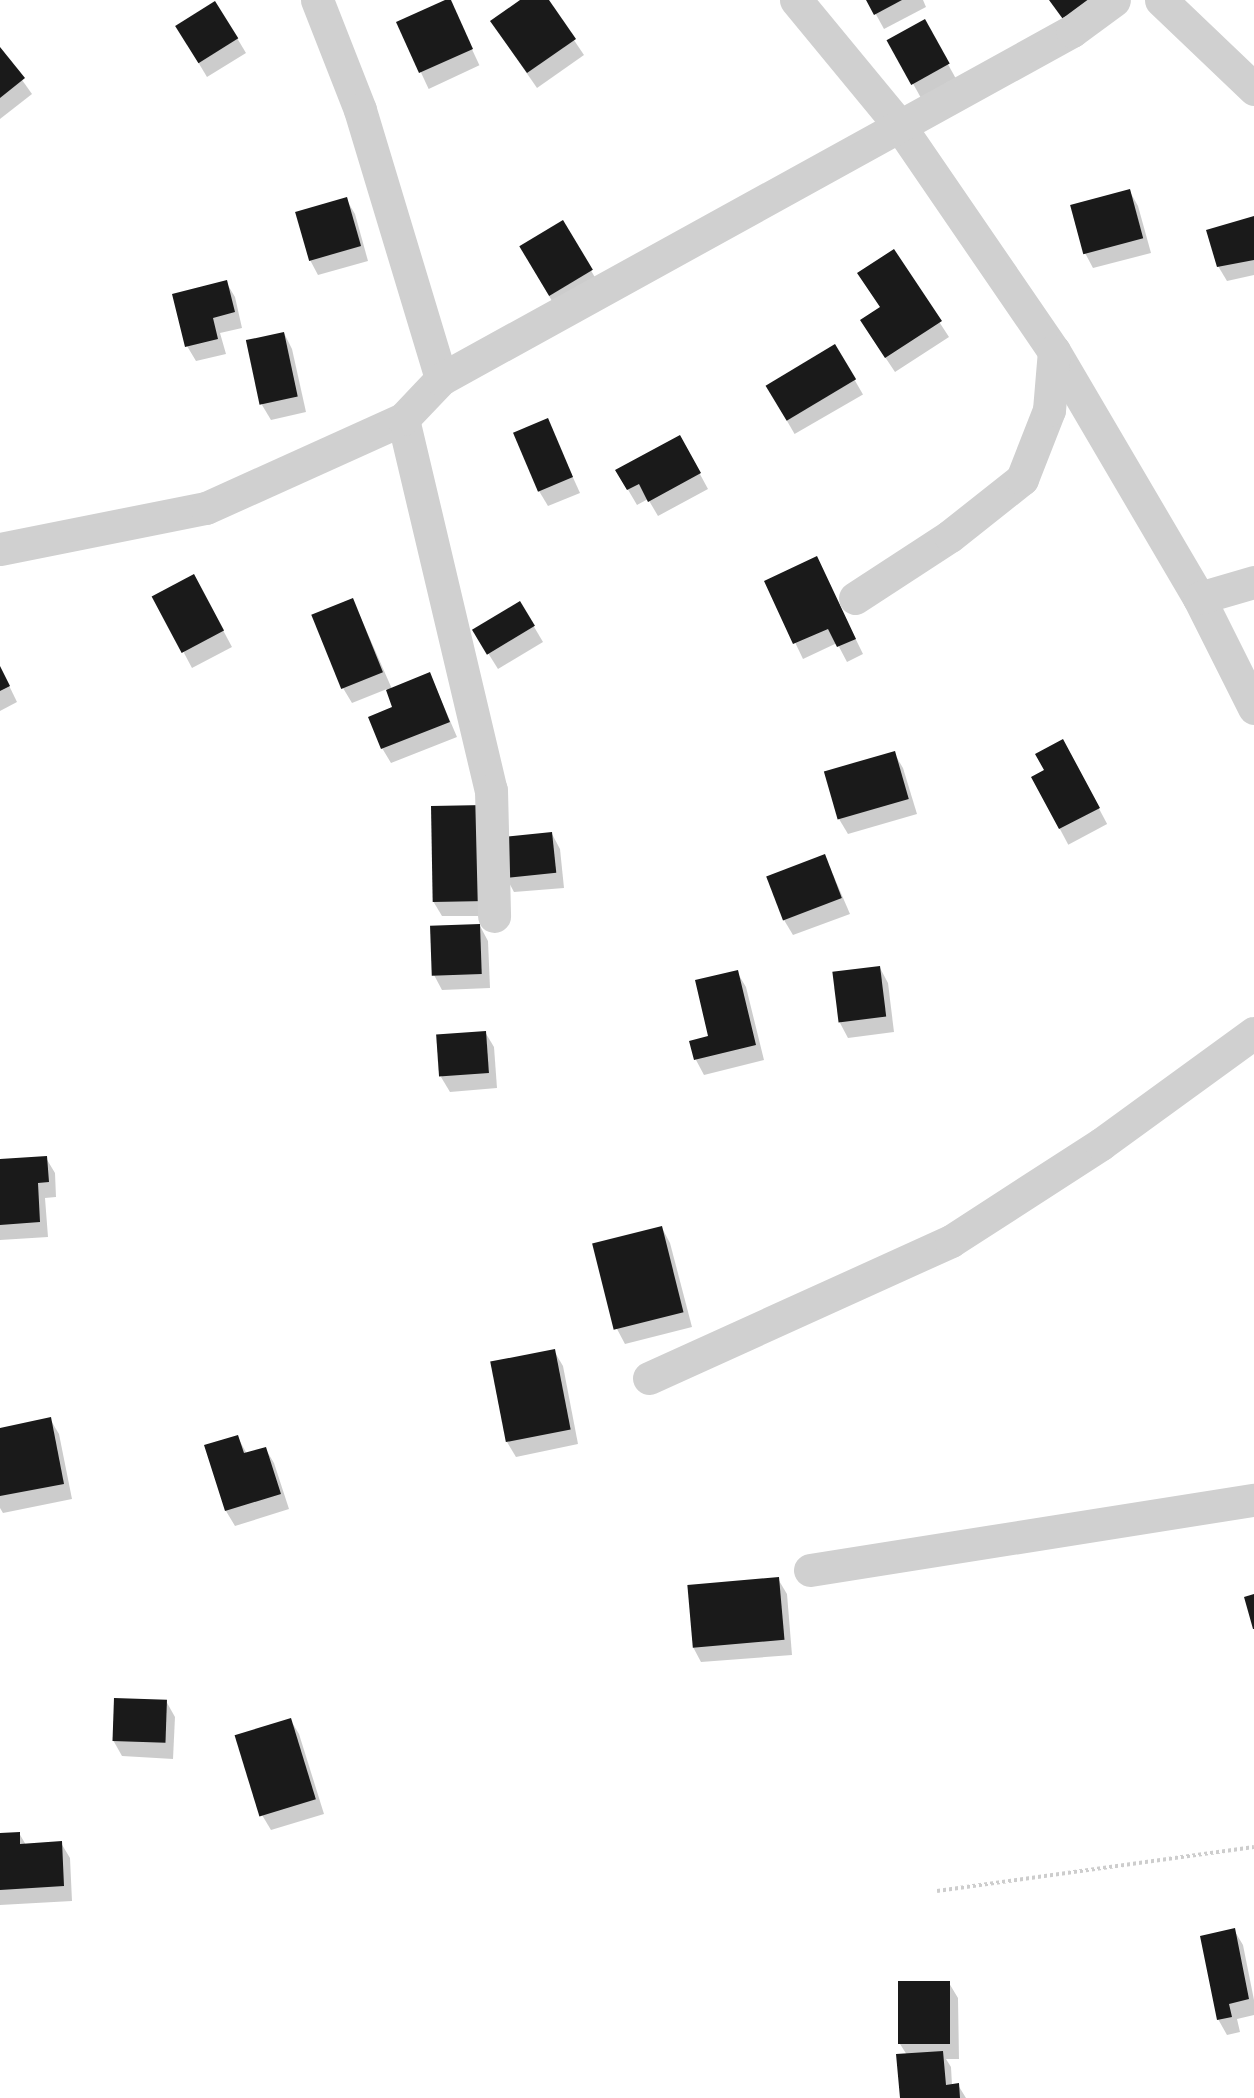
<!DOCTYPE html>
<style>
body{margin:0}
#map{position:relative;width:1254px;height:2098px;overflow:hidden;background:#fff;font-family:Arial,sans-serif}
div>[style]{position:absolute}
.shadow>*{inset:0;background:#0003;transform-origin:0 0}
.building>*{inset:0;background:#1a1a1a;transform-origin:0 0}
.path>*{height:4px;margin-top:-2px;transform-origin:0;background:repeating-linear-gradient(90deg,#cdcdcd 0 3px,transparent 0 6px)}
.minor>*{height:33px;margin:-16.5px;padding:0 16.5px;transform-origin:16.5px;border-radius:16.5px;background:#d0d0d0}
span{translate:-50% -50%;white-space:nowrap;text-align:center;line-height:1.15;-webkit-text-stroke:6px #fff;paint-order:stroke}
</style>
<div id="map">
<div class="shadow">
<i style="left:449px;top:0;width:72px;height:56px;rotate:65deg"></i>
<i style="clip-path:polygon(522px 0,547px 0,584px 55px,537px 88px,501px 36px)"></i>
<i style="clip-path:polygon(868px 0,923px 0,926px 7px,884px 29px)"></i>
<i style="left:924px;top:21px;width:68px;height:40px;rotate:61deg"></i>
<i style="clip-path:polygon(237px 38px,246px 53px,207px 77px,186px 42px)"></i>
<i style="clip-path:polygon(0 49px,32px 94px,0 119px)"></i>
<i style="clip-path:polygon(1129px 190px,1138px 206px,1151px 253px,1093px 268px,1085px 253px,1072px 205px)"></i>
<i style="clip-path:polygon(346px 199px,355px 214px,368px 261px,318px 275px,310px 260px)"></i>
<i style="clip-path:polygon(1254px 218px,1254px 275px,1227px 281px,1218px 266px)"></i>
<i style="left:563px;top:222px;width:73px;height:49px;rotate:60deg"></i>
<i style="clip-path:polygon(893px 251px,949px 337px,895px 372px,871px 336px,881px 308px,859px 273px)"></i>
<i style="clip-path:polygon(226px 282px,235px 297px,242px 328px,220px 333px,226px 354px,196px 361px,187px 346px)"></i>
<i style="clip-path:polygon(284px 333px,292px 349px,306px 412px,271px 420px,262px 405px)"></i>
<i style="left:835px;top:346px;width:56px;height:79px;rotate:60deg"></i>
<i style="clip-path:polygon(547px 420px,580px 493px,548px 506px,539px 491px)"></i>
<i style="clip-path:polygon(688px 452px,708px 489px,658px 516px,648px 499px,637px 505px,617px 471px)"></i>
<i style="clip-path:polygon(816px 558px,863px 654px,847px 662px,837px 643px,803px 659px,766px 582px)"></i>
<i style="clip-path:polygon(202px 591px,232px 647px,192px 668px,184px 653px)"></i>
<i style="clip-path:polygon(353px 600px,392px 689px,430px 674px,457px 737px,391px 763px,382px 748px,394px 708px,387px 689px,352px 703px,343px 688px)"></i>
<i style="clip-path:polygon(520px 603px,543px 642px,498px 669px,483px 645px)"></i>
<i style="clip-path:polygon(0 667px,17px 702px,0 711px)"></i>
<i style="clip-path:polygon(894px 753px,903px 768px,917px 814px,848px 834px,839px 819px)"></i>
<i style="left:1071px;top:756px;width:77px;height:44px;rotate:62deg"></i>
<i style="clip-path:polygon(432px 808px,494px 916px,442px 916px,433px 901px)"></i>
<i style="clip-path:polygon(552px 834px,560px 849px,564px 888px,514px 892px,506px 877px)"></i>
<i style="clip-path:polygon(825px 856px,850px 914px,793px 935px,784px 920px)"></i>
<i style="clip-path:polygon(480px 926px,488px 941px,490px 988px,442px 990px,434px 975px,432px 927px)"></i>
<i style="clip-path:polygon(880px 968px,888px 983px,894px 1032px,848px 1038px,840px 1023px)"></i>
<i style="clip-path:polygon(737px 972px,746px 987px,764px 1060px,704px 1075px,696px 1060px,710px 1037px)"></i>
<i style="clip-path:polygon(485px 1032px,494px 1047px,497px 1088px,450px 1092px,441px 1077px)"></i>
<i style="clip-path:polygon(46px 1158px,55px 1173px,56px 1197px,45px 1198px,48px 1237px,0 1240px,0 1161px)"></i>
<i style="clip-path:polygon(662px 1228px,670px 1243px,692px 1327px,625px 1344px,617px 1329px,595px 1246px)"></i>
<i style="clip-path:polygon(554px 1351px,563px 1366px,578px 1444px,516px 1457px,507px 1442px)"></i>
<i style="clip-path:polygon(50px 1419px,59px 1434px,72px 1499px,3px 1513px,0 1508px,0 1429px)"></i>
<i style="clip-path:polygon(237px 1436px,247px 1454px,265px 1448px,274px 1463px,289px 1509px,235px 1526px,226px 1511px,206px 1446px)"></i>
<i style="clip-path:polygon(778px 1579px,787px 1594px,792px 1655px,701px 1662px,693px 1647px)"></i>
<i style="clip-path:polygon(166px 1701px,175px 1717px,173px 1759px,122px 1756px,113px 1740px)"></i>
<i style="clip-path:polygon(290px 1719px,299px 1734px,324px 1814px,271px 1830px,262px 1815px,237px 1736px)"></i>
<i style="clip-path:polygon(19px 1833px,26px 1845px,61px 1843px,70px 1858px,72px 1901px,0 1905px,0 1834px)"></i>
<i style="clip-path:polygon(1234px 1930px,1243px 1945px,1254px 2000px,1254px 2015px,1237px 2019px,1240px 2032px,1227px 2035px,1218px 2019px)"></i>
<i style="clip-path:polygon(900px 1983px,949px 1983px,958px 1998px,959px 2059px,946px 2059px,951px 2067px,952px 2085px,958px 2085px,966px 2098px,901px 2098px,907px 2055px,900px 2044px)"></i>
</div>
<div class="building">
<i style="clip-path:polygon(445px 0,451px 0,473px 49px,419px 73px,396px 22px)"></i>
<i style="clip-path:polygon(520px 0,549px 0,576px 39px,527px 73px,490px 21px)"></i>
<i style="clip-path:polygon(866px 0,902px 0,874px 15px)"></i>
<i style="clip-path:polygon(1049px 0,1093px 0,1068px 26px)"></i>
<i style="left:215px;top:1px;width:44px;height:47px;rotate:58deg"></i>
<i style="left:925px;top:19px;width:51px;height:44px;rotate:61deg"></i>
<i style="clip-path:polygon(0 47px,25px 78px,0 98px)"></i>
<i style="left:1130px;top:189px;width:51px;height:62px;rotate:75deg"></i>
<i style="left:347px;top:197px;width:51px;height:54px;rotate:74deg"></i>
<i style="clip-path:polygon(1254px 216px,1254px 260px,1217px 267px,1206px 230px)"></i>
<i style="left:563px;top:220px;width:58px;height:51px;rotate:59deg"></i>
<i style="clip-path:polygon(894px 249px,942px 321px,885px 358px,860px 320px,880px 307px,857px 273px)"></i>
<i style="clip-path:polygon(227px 280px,235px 312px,213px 318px,218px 339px,185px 347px,172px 294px)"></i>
<i style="left:284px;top:332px;width:66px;height:39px;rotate:78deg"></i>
<i style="left:835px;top:344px;width:41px;height:81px;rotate:59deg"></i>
<i style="left:548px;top:418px;width:64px;height:38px;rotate:67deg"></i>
<i style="clip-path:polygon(680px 435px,701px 473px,648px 502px,639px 484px,627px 490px,615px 470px)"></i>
<i style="clip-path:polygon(817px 556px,856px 639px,837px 647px,828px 629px,793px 644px,764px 581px)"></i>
<i style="left:194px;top:574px;width:64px;height:48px;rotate:62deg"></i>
<i style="left:353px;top:598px;width:80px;height:45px;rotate:68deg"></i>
<i style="left:520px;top:601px;width:29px;height:56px;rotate:59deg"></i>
<i style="clip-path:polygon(0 666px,10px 686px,0 691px)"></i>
<i style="clip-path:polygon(430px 672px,450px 722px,381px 749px,368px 717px,392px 707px,386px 690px)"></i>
<i style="clip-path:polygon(1063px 739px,1100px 808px,1059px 829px,1031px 777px,1044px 770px,1035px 754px)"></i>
<i style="left:895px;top:751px;width:50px;height:74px;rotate:74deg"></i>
<i style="left:485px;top:805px;width:96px;height:54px;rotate:89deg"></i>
<i style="left:552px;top:832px;width:41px;height:52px;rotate:84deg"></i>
<i style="left:825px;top:854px;width:47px;height:63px;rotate:69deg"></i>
<i style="left:480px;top:924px;width:50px;height:50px;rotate:88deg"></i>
<i style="left:880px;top:966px;width:51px;height:48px;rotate:83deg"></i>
<i style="clip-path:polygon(738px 970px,756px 1045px,694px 1060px,689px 1041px,708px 1036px,695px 980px)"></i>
<i style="left:486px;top:1031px;width:42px;height:50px;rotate:86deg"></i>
<i style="clip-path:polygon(47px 1156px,49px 1182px,38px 1183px,40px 1222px,0 1225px,0 1159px)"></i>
<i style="left:662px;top:1226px;width:89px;height:72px;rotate:76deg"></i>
<i style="left:555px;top:1349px;width:82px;height:66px;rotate:79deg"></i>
<i style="clip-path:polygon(51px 1417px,64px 1484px,0 1496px,0 1428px)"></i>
<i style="clip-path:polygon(238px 1435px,244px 1453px,266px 1447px,281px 1494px,225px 1511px,204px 1445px)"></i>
<i style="left:779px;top:1577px;width:63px;height:92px;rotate:85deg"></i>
<i style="clip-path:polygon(1254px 1594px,1254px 1629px,1253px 1629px,1244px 1597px)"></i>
<i style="left:114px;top:1698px;width:53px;height:43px;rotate:2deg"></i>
<i style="left:291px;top:1718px;width:85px;height:59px;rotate:73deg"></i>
<i style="clip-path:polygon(20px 1832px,20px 1844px,62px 1841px,64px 1886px,0 1890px,0 1833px)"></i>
<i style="clip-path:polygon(1235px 1928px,1249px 1999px,1229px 2004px,1232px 2017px,1217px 2020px,1200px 1936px)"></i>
<i style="left:898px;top:1981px;width:52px;height:63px"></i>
<i style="clip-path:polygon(943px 2051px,946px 2085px,959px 2083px,960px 2098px,900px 2098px,896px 2054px)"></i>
</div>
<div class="path">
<i style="left:937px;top:1891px;width:320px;rotate:-7.9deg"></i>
</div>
<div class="minor">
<i style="left:317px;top:0;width:118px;rotate:68.6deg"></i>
<i style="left:360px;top:110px;width:281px;rotate:73.2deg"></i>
<i style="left:796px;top:0;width:162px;rotate:50.5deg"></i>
<i style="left:899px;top:125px;width:274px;rotate:55.6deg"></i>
<i style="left:1054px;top:351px;width:286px;rotate:59.6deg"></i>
<i style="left:1199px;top:598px;width:123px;rotate:63.4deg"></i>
<i style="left:1161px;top:0;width:129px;rotate:43.7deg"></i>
<i style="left:403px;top:419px;width:381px;rotate:76.7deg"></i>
<i style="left:491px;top:790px;width:126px;rotate:88.6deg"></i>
<i style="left:0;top:549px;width:210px;rotate:-11.3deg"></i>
<i style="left:206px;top:508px;width:216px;rotate:-24.3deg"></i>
<i style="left:403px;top:419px;width:55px;rotate:-46.5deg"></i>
<i style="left:441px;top:379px;width:721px;rotate:-28.88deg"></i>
<i style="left:1072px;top:31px;width:52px;rotate:-36.4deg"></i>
<i style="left:855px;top:598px;width:113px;rotate:-33.1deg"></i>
<i style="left:950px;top:536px;width:92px;rotate:-38.4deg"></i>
<i style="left:1022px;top:479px;width:74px;rotate:-68.6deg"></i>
<i style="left:1049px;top:410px;width:59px;rotate:-85.2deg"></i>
<i style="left:1199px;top:598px;width:57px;rotate:-16.2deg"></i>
<i style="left:649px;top:1378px;width:332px;rotate:-24.4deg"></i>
<i style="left:951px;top:1241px;width:179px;rotate:-32.9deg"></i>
<i style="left:1101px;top:1144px;width:189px;rotate:-36deg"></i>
<i style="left:810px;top:1570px;width:449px;rotate:-9deg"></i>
</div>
</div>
